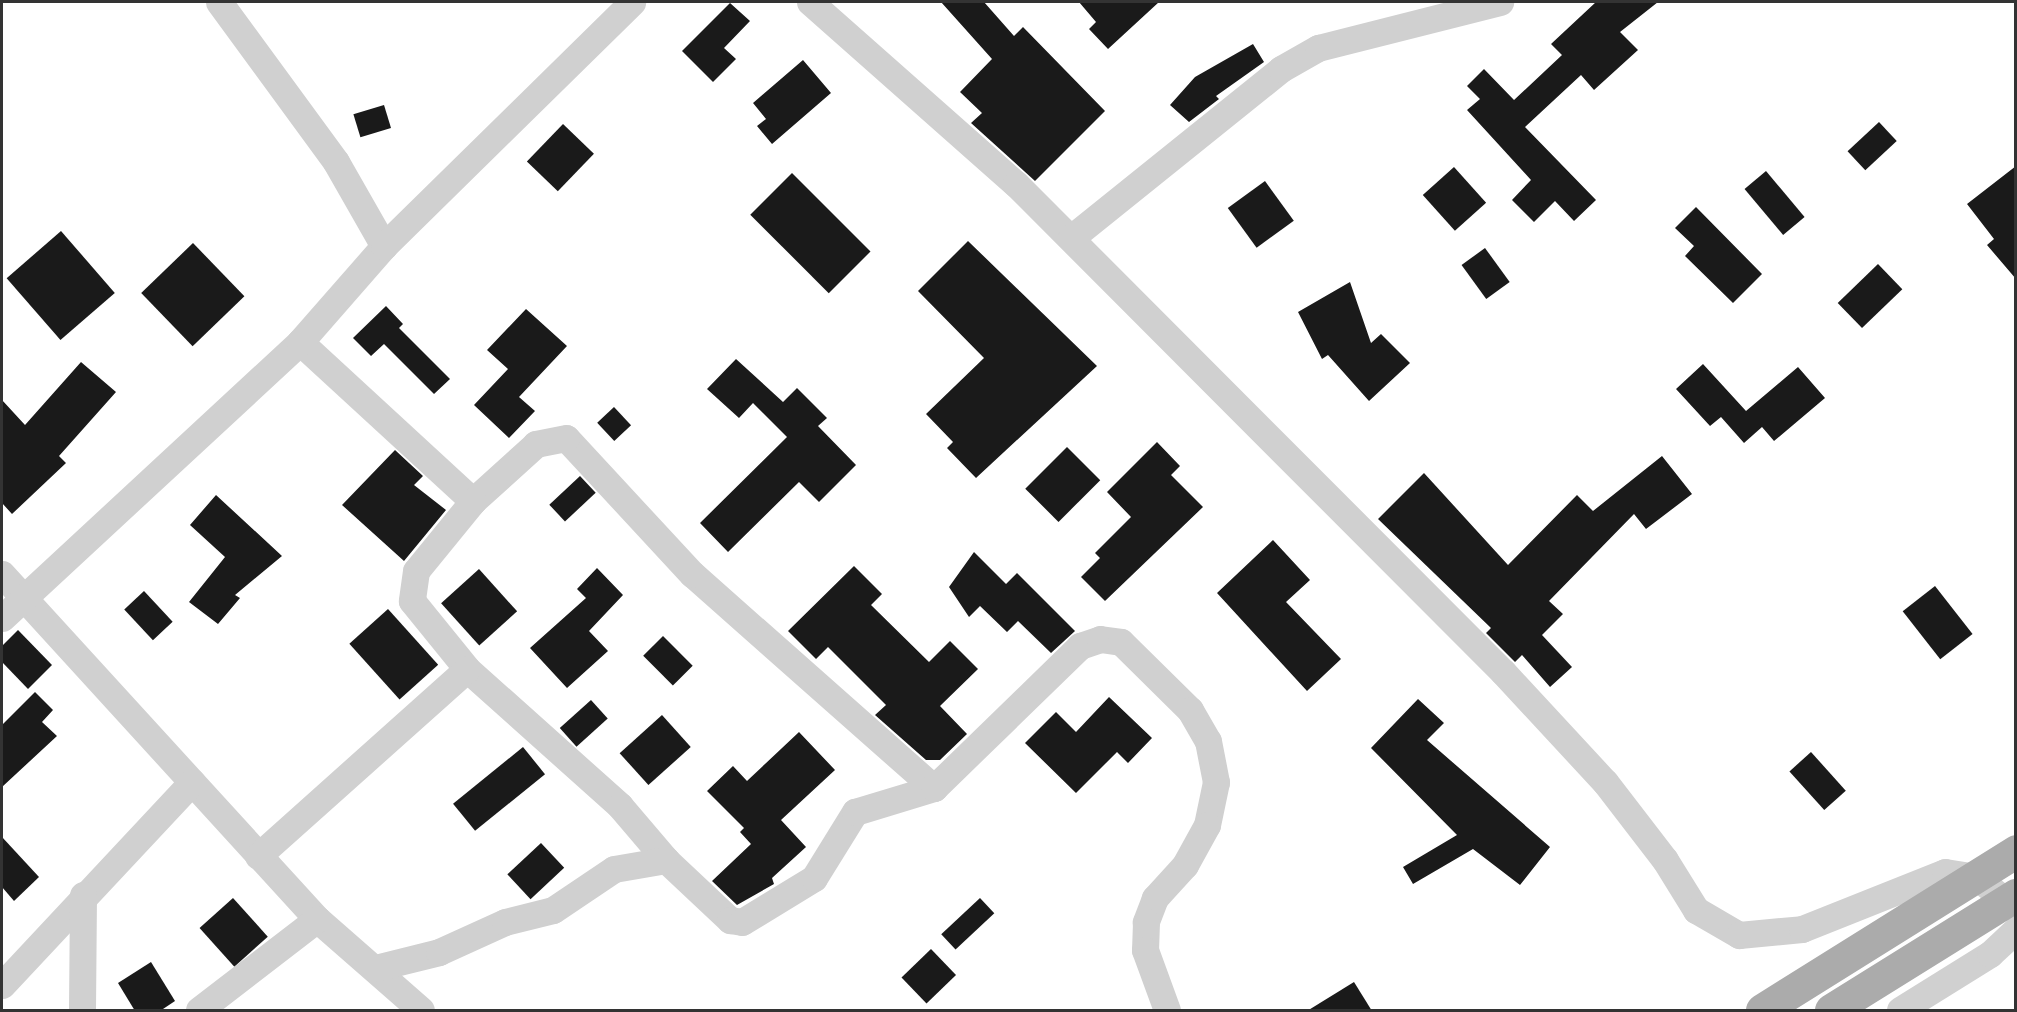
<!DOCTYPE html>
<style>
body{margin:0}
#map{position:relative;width:2017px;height:1012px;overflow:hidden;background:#fff;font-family:"Public Sans",sans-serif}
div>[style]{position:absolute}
.building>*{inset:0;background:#1a1a1a;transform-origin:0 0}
.minor>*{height:27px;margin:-13.5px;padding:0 13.5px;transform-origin:13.5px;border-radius:13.5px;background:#d0d0d0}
.major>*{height:33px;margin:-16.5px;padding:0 16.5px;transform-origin:16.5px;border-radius:16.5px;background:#ababab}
span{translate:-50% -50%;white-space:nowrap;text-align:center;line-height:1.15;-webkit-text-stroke:6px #fff;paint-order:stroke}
.frame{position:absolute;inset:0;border:3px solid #333;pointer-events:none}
</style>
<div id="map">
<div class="building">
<i style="clip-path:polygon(941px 2px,984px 2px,1014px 36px,1023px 27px,1105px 111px,1035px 181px,971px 123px,982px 113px,960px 92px,992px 59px)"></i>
<i style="clip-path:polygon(1079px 2px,1159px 2px,1108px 49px,1089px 29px,1096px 22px)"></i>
<i style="clip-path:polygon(1596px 2px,1658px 2px,1620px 32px,1638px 50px,1594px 90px,1581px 75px,1525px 127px,1596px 200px,1574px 221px,1555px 201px,1534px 222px,1512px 200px,1531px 180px,1467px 110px,1480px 99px,1467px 86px,1484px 69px,1514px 100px,1562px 55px,1551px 44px)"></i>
<i style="clip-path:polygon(730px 3px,750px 21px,724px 48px,736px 59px,713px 82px,682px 51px)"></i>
<i style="clip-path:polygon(1253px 44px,1264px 62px,1216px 96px,1219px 99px,1189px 122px,1170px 105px,1195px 77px)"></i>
<i style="clip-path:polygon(803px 60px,831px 93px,772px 144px,757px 126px,766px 119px,753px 103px)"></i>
<i style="left:384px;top:105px;width:24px;height:32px;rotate:73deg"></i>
<i style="left:1879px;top:122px;width:26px;height:43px;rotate:47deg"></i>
<i style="left:563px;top:124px;width:43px;height:52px;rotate:44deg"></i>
<i style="clip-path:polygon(2016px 166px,2016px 279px,1987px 245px,1994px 239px,1967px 204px)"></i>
<i style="left:1454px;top:167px;width:48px;height:42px;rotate:48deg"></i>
<i style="left:1766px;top:171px;width:60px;height:28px;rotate:50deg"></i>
<i style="left:792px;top:173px;width:111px;height:59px;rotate:45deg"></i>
<i style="left:1265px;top:181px;width:49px;height:46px;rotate:54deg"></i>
<i style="clip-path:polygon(1696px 207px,1762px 274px,1733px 303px,1685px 256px,1694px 246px,1675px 228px)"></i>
<i style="left:61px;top:231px;width:82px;height:72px;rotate:49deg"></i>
<i style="clip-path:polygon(968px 241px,1097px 366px,976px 478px,947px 448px,953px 442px,926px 414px,984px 358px,918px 291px)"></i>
<i style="left:193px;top:243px;width:74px;height:72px;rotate:46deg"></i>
<i style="left:1485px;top:248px;width:42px;height:29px;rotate:54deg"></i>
<i style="left:1878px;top:264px;width:35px;height:56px;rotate:46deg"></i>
<i style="clip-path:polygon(1350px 282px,1371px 343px,1381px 334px,1410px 363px,1369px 401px,1328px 355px,1322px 359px,1298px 312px)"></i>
<i style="clip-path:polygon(386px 306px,403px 324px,399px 328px,450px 379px,434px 394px,384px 344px,371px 356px,353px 338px)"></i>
<i style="clip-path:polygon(526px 309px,567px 346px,519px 397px,535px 411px,509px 438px,474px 405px,508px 369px,487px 350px)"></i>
<i style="clip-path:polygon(736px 359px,783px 402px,797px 388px,827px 418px,818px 426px,856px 465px,819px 502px,799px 482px,728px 552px,700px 523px,787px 437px,753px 403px,739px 418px,707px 389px)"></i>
<i style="clip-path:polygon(81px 362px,116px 392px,59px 456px,66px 463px,12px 514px,2px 503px,2px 400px,25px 425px)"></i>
<i style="clip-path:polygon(1703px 364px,1746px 411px,1798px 367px,1825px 398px,1774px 441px,1762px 427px,1744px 443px,1721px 417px,1710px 426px,1676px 389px)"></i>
<i style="left:614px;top:407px;width:25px;height:23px;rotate:47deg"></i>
<i style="clip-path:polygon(1157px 442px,1180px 466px,1171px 475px,1203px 507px,1105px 601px,1081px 577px,1100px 558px,1095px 553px,1131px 517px,1107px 492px)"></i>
<i style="left:1067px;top:447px;width:47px;height:59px;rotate:45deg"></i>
<i style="clip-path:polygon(395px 450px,423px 476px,414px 485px,446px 510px,404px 561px,342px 505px)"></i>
<i style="clip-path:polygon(1662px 456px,1692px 494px,1646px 529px,1634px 514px,1549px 601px,1563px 614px,1542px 635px,1572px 667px,1550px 687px,1522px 655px,1515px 662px,1486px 633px,1491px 628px,1378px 519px,1424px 473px,1508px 565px,1577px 495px,1593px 511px)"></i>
<i style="left:580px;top:476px;width:23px;height:42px;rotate:47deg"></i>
<i style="clip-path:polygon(216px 495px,282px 556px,235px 595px,240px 598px,218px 624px,189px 602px,225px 557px,190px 525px)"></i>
<i style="clip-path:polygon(1273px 540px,1310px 580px,1286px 602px,1341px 659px,1307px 691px,1217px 593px)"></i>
<i style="clip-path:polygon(974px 552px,1006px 584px,1017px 573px,1075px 631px,1051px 653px,1018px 621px,1007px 632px,980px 606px,969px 617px,949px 587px)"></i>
<i style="clip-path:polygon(854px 566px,882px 594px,871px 605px,929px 662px,950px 641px,978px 669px,940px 706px,967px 734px,940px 760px,926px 760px,875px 715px,886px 705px,828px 647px,816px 659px,788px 631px)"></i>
<i style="clip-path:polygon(597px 568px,623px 595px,589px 631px,608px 651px,567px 688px,530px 648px,586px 598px,577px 589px)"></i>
<i style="left:479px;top:569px;width:57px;height:51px;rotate:48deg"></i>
<i style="left:1935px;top:586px;width:61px;height:41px;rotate:52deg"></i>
<i style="left:144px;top:591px;width:42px;height:27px;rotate:47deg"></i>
<i style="left:388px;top:609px;width:75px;height:52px;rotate:48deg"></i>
<i style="clip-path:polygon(18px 630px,52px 665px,28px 689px,2px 662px,2px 646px)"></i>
<i style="left:663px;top:636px;width:42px;height:28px;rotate:45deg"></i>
<i style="clip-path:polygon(35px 692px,53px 710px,42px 722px,57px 736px,2px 787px,2px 725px)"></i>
<i style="clip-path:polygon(1109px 697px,1152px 738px,1128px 763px,1117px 752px,1076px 793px,1025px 743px,1056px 712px,1076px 732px)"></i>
<i style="clip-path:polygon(1418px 699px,1444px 723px,1427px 740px,1550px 847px,1520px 885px,1473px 849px,1413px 884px,1403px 867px,1457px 835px,1371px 748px)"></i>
<i style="left:591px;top:700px;width:25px;height:42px;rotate:48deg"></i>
<i style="left:662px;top:715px;width:43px;height:57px;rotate:48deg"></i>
<i style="clip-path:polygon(799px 732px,835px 770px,781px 820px,806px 847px,772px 878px,774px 884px,737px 905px,712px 881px,751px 844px,740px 832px,744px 828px,707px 791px,733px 766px,747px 781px)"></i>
<i style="left:523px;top:747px;width:35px;height:90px;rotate:51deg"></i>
<i style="left:1811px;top:752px;width:52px;height:29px;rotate:48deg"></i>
<i style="clip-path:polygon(2px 837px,39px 877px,14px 901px,2px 887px)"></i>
<i style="left:541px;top:843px;width:34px;height:46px;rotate:47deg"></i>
<i style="left:233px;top:898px;width:52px;height:45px;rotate:48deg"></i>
<i style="left:980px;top:898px;width:21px;height:53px;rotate:47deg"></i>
<i style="left:931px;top:949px;width:36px;height:41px;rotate:46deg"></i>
<i style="clip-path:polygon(151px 962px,175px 1001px,160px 1011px,135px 1011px,118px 983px)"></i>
<i style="clip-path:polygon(1354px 982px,1372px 1011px,1307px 1011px)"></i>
</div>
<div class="minor">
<i style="left:219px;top:2px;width:198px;rotate:53.8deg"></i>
<i style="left:336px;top:162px;width:97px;rotate:60.3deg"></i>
<i style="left:810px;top:2px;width:275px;rotate:41.5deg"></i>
<i style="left:1016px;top:184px;width:689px;rotate:45.06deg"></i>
<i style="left:1503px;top:672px;width:150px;rotate:47.2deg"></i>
<i style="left:1605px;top:782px;width:98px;rotate:52.4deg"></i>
<i style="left:1665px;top:860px;width:59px;rotate:58.2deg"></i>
<i style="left:1696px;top:910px;width:50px;rotate:30.2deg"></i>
<i style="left:1739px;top:935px;width:63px;rotate:-5.4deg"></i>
<i style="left:1802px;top:929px;width:154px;rotate:-21.7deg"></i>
<i style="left:1945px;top:872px;width:32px;rotate:9deg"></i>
<i style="left:1977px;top:877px;width:51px;rotate:40.2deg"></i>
<i style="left:1071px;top:238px;width:270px;rotate:-38.8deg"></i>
<i style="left:1281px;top:69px;width:43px;rotate:-29.6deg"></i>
<i style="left:1318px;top:48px;width:188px;rotate:-14.2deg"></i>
<i style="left:300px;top:342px;width:235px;rotate:42.6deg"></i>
<i style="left:2px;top:574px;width:467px;rotate:47.6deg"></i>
<i style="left:317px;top:919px;width:138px;rotate:41.2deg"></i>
<i style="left:2px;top:618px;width:406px;rotate:-42.8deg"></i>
<i style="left:300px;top:342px;width:128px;rotate:-48.8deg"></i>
<i style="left:384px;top:246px;width:348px;rotate:-44.5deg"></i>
<i style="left:934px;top:788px;width:323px;rotate:-138.5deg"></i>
<i style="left:692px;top:574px;width:185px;rotate:-132.8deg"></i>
<i style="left:566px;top:438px;width:31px;rotate:169deg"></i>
<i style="left:536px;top:444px;width:85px;rotate:137.9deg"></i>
<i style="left:473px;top:501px;width:90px;rotate:129.2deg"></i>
<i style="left:416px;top:571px;width:30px;rotate:98deg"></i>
<i style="left:412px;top:601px;width:87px;rotate:51deg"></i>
<i style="left:467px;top:669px;width:205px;rotate:41.8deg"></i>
<i style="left:620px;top:806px;width:71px;rotate:49.6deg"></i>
<i style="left:666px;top:860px;width:88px;rotate:43.2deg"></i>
<i style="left:730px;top:920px;width:12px;rotate:9deg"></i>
<i style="left:742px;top:922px;width:84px;rotate:-31.4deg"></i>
<i style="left:814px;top:878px;width:78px;rotate:-58.2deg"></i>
<i style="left:855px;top:812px;width:83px;rotate:-16.9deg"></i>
<i style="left:934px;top:788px;width:204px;rotate:-44.2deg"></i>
<i style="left:1080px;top:646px;width:21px;rotate:-19deg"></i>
<i style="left:1100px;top:639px;width:21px;rotate:8deg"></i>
<i style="left:1121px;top:642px;width:97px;rotate:44.6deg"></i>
<i style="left:1190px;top:710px;width:36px;rotate:60deg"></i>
<i style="left:1208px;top:741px;width:42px;rotate:79deg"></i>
<i style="left:1216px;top:782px;width:44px;rotate:101.8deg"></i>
<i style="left:1207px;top:825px;width:46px;rotate:118.8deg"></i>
<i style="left:1185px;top:865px;width:45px;rotate:132.3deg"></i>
<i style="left:1155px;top:898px;width:26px;rotate:111deg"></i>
<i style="left:1146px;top:922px;width:28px;rotate:92deg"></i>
<i style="left:1145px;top:950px;width:64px;rotate:69.9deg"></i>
<i style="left:258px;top:856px;width:280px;rotate:-41.8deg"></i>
<i style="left:375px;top:968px;width:66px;rotate:-14deg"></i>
<i style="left:439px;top:952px;width:72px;rotate:-24.4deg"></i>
<i style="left:505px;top:922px;width:49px;rotate:-14deg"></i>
<i style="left:553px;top:910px;width:73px;rotate:-33.9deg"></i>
<i style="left:614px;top:869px;width:53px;rotate:-9.8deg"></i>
<i style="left:2px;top:985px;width:278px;rotate:-46.9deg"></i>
<i style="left:82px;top:1010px;width:115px;rotate:-89.5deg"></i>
<i style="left:199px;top:1010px;width:149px;rotate:-37.6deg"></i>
<i style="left:1900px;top:1010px;width:106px;rotate:-31.9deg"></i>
<i style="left:1990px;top:954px;width:35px;rotate:-43deg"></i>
</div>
<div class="major">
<i style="left:1762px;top:1010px;width:300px;rotate:-32deg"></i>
<i style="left:1831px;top:1010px;width:218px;rotate:-31.9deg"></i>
</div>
<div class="frame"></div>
</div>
